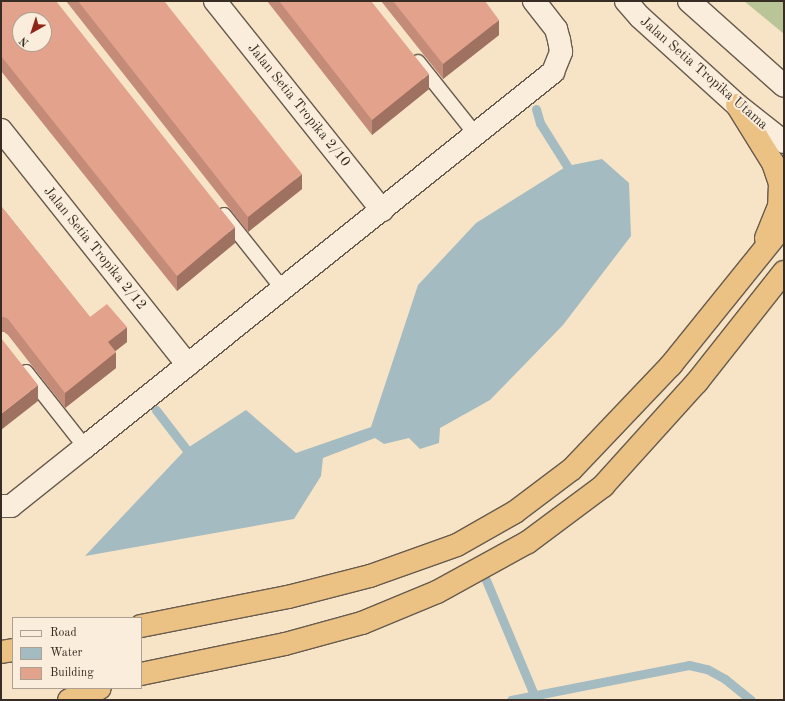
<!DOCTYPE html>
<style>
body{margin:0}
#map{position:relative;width:785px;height:701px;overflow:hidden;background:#f7e4c7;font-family:"Old Standard TT",serif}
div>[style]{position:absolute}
.green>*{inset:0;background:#bac597}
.water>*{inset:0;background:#a4bbc1}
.stream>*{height:9px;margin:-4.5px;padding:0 4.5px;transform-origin:4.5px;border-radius:4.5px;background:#a4bbc1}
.roads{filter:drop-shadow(1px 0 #675b4d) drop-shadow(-1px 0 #675b4d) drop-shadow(0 1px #675b4d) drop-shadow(0 -1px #675b4d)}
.service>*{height:14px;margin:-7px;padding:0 7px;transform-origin:7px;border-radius:7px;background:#faeddb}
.minor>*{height:22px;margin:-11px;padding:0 11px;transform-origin:11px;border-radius:11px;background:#faeddb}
.secondary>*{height:22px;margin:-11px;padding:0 11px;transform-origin:11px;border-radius:11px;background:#faeddb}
.motorway>*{height:22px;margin:-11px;padding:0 11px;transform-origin:11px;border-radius:11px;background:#ecc284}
.wall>*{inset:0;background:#c38b78}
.shaded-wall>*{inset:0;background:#9f7161}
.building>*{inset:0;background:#e3a28b}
span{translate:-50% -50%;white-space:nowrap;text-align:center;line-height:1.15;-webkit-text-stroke:4px #faeddb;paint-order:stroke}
.street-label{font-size:14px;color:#372d24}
.frame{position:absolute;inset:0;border:2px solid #372d24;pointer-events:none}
.legend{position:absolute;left:12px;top:617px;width:130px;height:72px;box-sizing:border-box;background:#faeddb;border:1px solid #aca092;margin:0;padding:5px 7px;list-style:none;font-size:12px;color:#372d24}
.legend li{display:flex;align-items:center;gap:8px;height:20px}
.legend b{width:20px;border:1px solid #aca092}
.north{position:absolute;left:12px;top:12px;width:40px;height:40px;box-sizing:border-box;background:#faeddb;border:1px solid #aca092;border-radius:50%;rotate:219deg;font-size:11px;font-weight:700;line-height:16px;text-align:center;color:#372d24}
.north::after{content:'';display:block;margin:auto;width:14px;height:18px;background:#8f2418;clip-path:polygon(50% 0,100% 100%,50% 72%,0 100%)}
</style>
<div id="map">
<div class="green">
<i style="clip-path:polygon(744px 1px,784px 1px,784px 34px)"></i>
</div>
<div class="water">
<i style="clip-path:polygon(602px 159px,629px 183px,631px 236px,563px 325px,490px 400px,440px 428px,439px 443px,420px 449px,409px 438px,384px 444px,375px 438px,323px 458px,321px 476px,294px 519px,85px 556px,186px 449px,246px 410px,296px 453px,371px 427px,418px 285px,476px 223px,567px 166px)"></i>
</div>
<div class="stream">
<i style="left:536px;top:109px;width:15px;rotate:74deg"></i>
<i style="left:540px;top:123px;width:51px;rotate:57.9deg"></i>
<i style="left:156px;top:410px;width:49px;rotate:52.4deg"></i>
<i style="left:486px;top:580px;width:125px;rotate:67.3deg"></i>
<i style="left:511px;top:700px;width:181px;rotate:-11.1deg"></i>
<i style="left:689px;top:665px;width:18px;rotate:13deg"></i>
<i style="left:707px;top:669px;width:21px;rotate:29deg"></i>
<i style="left:725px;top:679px;width:33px;rotate:39deg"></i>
</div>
<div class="roads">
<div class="service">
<i style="left:418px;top:62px;width:93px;rotate:51.5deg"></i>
<i style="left:224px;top:215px;width:93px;rotate:51.5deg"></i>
<i style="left:26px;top:372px;width:95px;rotate:51.8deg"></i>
</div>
<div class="minor">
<i style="left:215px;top:1px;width:268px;rotate:51.4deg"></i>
<i style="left:1px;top:130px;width:300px;rotate:51.5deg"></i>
<i style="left:1px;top:506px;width:10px"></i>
<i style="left:11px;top:506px;width:95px;rotate:-38.6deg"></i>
<i style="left:85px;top:447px;width:600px;rotate:-38.7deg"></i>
<i style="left:553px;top:72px;width:22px;rotate:-68deg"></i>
<i style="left:561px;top:52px;width:12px;rotate:-99deg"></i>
<i style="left:559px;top:40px;width:11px;rotate:-105deg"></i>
<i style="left:556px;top:29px;width:36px;rotate:-128deg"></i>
</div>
<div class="secondary">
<i style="left:626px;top:1px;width:21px;rotate:49deg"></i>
<i style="left:640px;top:17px;width:131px;rotate:42.2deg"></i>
<i style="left:737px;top:105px;width:60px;rotate:38.2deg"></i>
<i style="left:689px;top:1px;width:127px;rotate:41.8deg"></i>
</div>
<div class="motorway">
<i style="left:737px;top:105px;width:68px;rotate:58.2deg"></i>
<i style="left:773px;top:163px;width:21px;rotate:71deg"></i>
<i style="left:780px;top:183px;width:23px;rotate:92deg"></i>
<i style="left:779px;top:206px;width:35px;rotate:112deg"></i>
<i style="left:141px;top:626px;width:150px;rotate:-11.2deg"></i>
<i style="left:288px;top:597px;width:85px;rotate:-14.4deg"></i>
<i style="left:370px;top:576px;width:92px;rotate:-19.6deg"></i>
<i style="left:457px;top:545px;width:67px;rotate:-29.6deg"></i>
<i style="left:515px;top:512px;width:71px;rotate:-37deg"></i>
<i style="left:572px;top:469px;width:144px;rotate:-46.4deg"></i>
<i style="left:671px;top:365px;width:180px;rotate:-51.1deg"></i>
<i style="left:1px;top:652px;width:12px;rotate:-9deg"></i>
<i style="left:141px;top:674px;width:147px;rotate:-11.8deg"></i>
<i style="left:285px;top:644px;width:80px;rotate:-15.3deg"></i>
<i style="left:362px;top:623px;width:81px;rotate:-22.5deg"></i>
<i style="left:437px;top:592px;width:104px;rotate:-28.8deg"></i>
<i style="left:528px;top:542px;width:94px;rotate:-36.7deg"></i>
<i style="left:603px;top:486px;width:140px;rotate:-47.9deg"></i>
<i style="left:697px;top:382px;width:140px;rotate:-51.7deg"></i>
<i style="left:69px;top:700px;width:33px;rotate:-21deg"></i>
</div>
</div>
<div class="wall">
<i style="clip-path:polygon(1px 1px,235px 243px,177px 291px,1px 71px)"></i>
<i style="clip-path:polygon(66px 1px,164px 1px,302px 189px,248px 232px)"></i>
<i style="clip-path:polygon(267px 1px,371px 1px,429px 89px,372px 135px)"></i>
<i style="clip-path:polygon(381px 1px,485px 1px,499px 35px,443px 79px)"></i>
<i style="clip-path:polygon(1px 206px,90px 317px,127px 342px,115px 351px,116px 368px,65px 408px,8px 335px,4px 332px,1px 332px)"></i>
</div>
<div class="shaded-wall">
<i style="clip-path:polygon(499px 20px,499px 35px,443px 79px,443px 64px)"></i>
<i style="clip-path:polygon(429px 74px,429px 89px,372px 135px,372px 120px)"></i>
<i style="clip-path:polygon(302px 174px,302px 189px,248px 232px,248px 217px)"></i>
<i style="clip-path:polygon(235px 227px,235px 243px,177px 291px,177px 276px)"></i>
<i style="clip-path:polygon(127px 327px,127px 342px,108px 357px,108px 342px)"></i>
<i style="clip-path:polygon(116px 352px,116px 368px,65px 408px,65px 393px)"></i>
<i style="clip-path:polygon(38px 385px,38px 401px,1px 430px,1px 414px)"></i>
</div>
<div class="building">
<i style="clip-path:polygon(evenodd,1px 1px,56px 1px,235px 227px,177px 276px,1px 56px,1px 1px,20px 20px,44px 20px,44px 44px,20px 44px,20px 20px)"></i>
<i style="clip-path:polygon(78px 1px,164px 1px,302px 174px,248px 217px)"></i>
<i style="clip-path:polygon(279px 1px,371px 1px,429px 74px,372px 120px)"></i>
<i style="clip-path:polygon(393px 1px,485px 1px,499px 20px,443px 64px)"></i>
<i style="clip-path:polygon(1px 206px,90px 317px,107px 304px,127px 327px,108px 342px,116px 352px,65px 393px,8px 319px,4px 317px,1px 317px)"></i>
<i style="clip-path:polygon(1px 338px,38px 385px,1px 414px)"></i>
</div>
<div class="street-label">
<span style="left:704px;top:73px;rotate:41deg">Jalan Setia Tropika Utama</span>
<span style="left:299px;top:105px;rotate:51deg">Jalan Setia Tropika 2/10</span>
<span style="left:95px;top:248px;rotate:51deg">Jalan Setia Tropika 2/12</span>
</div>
<div class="frame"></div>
<ul class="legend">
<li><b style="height:5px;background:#faeddb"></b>Road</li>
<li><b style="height:11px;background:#a4bbc1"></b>Water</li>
<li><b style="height:11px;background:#e3a28b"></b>Building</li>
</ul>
<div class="north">N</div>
</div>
